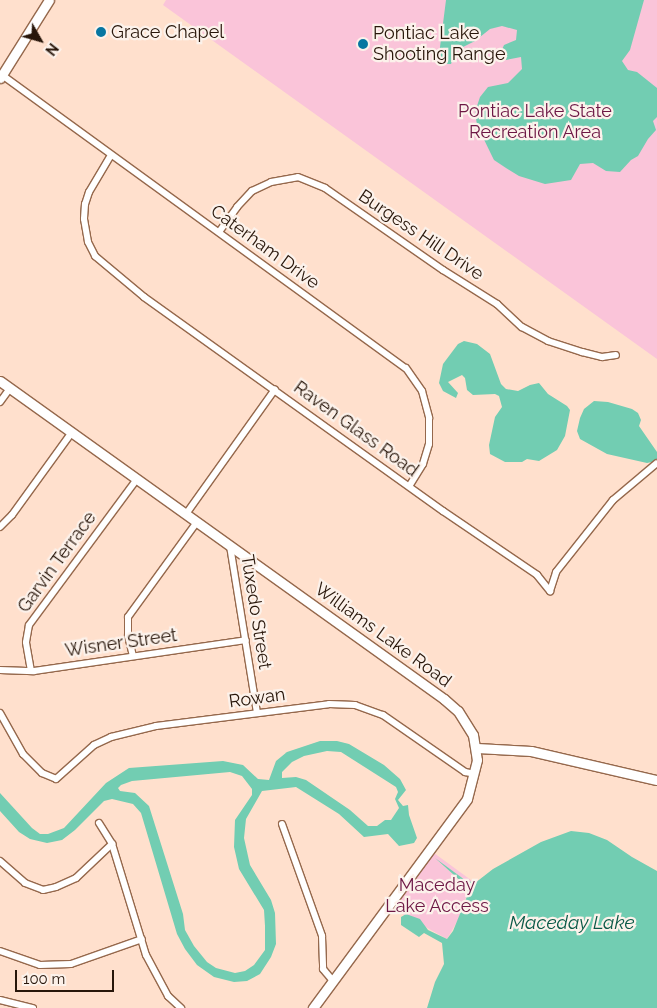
<!DOCTYPE html>
<style>
body{margin:0}
#map{position:relative;width:657px;height:1008px;overflow:hidden;background:#ffe0cd;font-family:Raleway,sans-serif}
div>[style]{position:absolute}
.green>*{inset:0;background:#fac4d9}
.water>*{inset:0;background:#72cdb2}
.roads{filter:drop-shadow(1px 0 #95684c) drop-shadow(-1px 0 #95684c) drop-shadow(0 1px #95684c) drop-shadow(0 -1px #95684c)}
.street>*{height:6px;margin:-3px;padding:0 3px;transform-origin:3px;border-radius:3px;background:#fff}
.secondary>*{height:9px;margin:-4.5px;padding:0 4.5px;transform-origin:4.5px;border-radius:4.5px;background:#fff}
.dots>*{width:14px;height:14px;translate:-50% -50%;box-sizing:border-box;border:2px solid #fcf2eb;border-radius:50%}
span{translate:-50% -50%;white-space:nowrap;text-align:center;line-height:1.15;-webkit-text-stroke:4.5px #fcf2eb;paint-order:stroke}
.poi-label{font-size:18px;color:#28160a}
.left{translate:0 -50%;text-align:left}
.park-label{font-size:18px;color:#6d1745}
.street-label{font-size:18px;color:#28160a}
.water-label{font-size:19px;color:#0a5947;font-style:italic}
.north{position:absolute;left:15px;top:15px;width:50px;height:50px;-webkit-text-stroke:4px #fcf2eb;paint-order:stroke;rotate:128deg;font-size:14px;font-weight:700;line-height:20px;text-align:center;color:#28160a}
.north::after{content:'';display:block;margin:auto;width:18px;height:22px;background:#28160a;clip-path:polygon(50% 0,100% 100%,50% 72%,0 100%)}
.scale{position:absolute;left:15px;top:970px;width:99px;height:22px;box-sizing:border-box;border:2px solid #28160a;border-top:0;padding-left:6px;font-size:15px;line-height:18px;white-space:nowrap;color:#28160a;-webkit-text-stroke:4px #fcf2eb;paint-order:stroke}
</style>
<div id="map">
<div class="green">
<i style="clip-path:polygon(166px 0,657px 0,657px 359px,163px 5px)"></i>
<i style="clip-path:polygon(434px 853px,475px 883px,465px 880px,437px 860px,464px 884px,468px 892px,458px 920px,447px 939px,392px 908px)"></i>
</div>
<div class="water">
<i style="clip-path:polygon(446px 0,644px 0,630px 50px,622px 61px,628px 70px,637px 72px,657px 88px,657px 117px,653px 121px,656px 130px,648px 139px,638px 156px,631px 160px,620px 172px,606px 171px,593px 163px,580px 164px,571px 180px,545px 184px,519px 176px,506px 168px,494px 160px,491px 154px,477px 125px,475px 112px,480px 97px,488px 87px,508px 83px,522px 69px,521px 57px,506px 60px,501px 52px,504px 45px,516px 40px,517px 30px,502px 26px,490px 29px,475px 41px,457px 50px,451px 64px,445px 64px,441px 60px,440px 47px)"></i>
<i style="clip-path:polygon(464px 341px,477px 344px,490px 354px,501px 384px,506px 389px,518px 391px,530px 385px,539px 383px,548px 394px,567px 406px,570px 410px,565px 436px,557px 450px,539px 461px,527px 459px,522px 462px,505px 462px,490px 454px,489px 445px,495px 417px,502px 407px,499px 396px,495px 394px,473px 395px,467px 390px,465px 378px,462px 375px,448px 382px,458px 393px,456px 398px,443px 391px,439px 383px,443px 364px,458px 344px)"></i>
<i style="clip-path:polygon(594px 401px,608px 402px,632px 409px,638px 413px,641px 420px,639px 426px,657px 452px,657px 461px,647px 463px,607px 454px,580px 439px,577px 431px,580px 418px,584px 409px)"></i>
<i style="clip-path:polygon(evenodd,320px 741px,337px 741px,349px 744px,384px 765px,400px 779px,406px 790px,398px 800px,403px 806px,408px 805px,409px 815px,417px 838px,414px 843px,399px 846px,388px 834px,364px 837px,339px 814px,296px 787px,262px 791px,246px 819px,244px 838px,250px 865px,271px 900px,275px 913px,276px 944px,271px 957px,260px 974px,247px 981px,234px 982px,214px 977px,197px 965px,185px 949px,177px 934px,141px 813px,133px 804px,112px 799px,104px 801px,75px 830px,62px 840px,47px 843px,30px 839px,19px 832px,0 811px,0 793px,32px 828px,40px 834px,48px 834px,64px 828px,106px 783px,129px 768px,223px 761px,243px 765px,258px 779px,269px 780px,276px 761px,287px 752px,320px 741px,327px 751px,341px 752px,396px 787px,398px 792px,395px 799px,399px 808px,391px 820px,385px 820px,377px 826px,368px 826px,350px 810px,306px 780px,296px 777px,282px 778px,282px 772px,292px 762px,304px 756px,327px 751px,320px 741px,230px 772px,242px 776px,252px 789px,252px 795px,235px 820px,234px 847px,239px 869px,264px 910px,265px 926px,265px 950px,254px 965px,245px 971px,235px 973px,216px 968px,207px 962px,194px 946px,185px 930px,183px 914px,149px 806px,135px 793px,120px 791px,118px 788px,121px 785px,132px 781px,230px 772px)"></i>
<i style="clip-path:polygon(571px 831px,589px 833px,607px 840px,632px 857px,657px 871px,657px 1008px,427px 1008px,435px 982px,444px 964px,442px 943px,424px 933px,419px 937px,401px 925px,401px 917px,406px 914px,420px 919px,428px 930px,447px 939px,453px 931px,468px 894px,464px 884px,435px 858px,465px 880px,475px 883px,493px 869px,541px 842px)"></i>
</div>
<div class="roads">
<div class="street">
<i style="left:2px;top:75px;width:499px;rotate:36deg"></i>
<i style="left:406px;top:368px;width:28px;rotate:55deg"></i>
<i style="left:422px;top:391px;width:28px;rotate:75deg"></i>
<i style="left:429px;top:418px;width:26px;rotate:90deg"></i>
<i style="left:429px;top:444px;width:21px;rotate:107deg"></i>
<i style="left:423px;top:464px;width:26px;rotate:122deg"></i>
<i style="left:111px;top:155px;width:43px;rotate:120.7deg"></i>
<i style="left:89px;top:192px;width:13px;rotate:108deg"></i>
<i style="left:85px;top:204px;width:15px;rotate:94deg"></i>
<i style="left:84px;top:219px;width:23px;rotate:80deg"></i>
<i style="left:88px;top:242px;width:16px;rotate:63deg"></i>
<i style="left:95px;top:256px;width:64px;rotate:39.9deg"></i>
<i style="left:144px;top:297px;width:368px;rotate:35.6deg"></i>
<i style="left:443px;top:511px;width:114px;rotate:34.2deg"></i>
<i style="left:537px;top:575px;width:21px;rotate:51deg"></i>
<i style="left:550px;top:591px;width:20px;rotate:-72deg"></i>
<i style="left:556px;top:572px;width:92px;rotate:-51.6deg"></i>
<i style="left:613px;top:500px;width:57px;rotate:-40.1deg"></i>
<i style="left:219px;top:232px;width:31px;rotate:-54deg"></i>
<i style="left:237px;top:207px;width:22px;rotate:-47deg"></i>
<i style="left:252px;top:191px;width:21px;rotate:-25deg"></i>
<i style="left:271px;top:182px;width:27px;rotate:-10deg"></i>
<i style="left:298px;top:177px;width:29px;rotate:22deg"></i>
<i style="left:325px;top:188px;width:144px;rotate:34.8deg"></i>
<i style="left:443px;top:270px;width:64px;rotate:32.2deg"></i>
<i style="left:497px;top:304px;width:34px;rotate:43deg"></i>
<i style="left:522px;top:327px;width:30px;rotate:28deg"></i>
<i style="left:548px;top:341px;width:36px;rotate:18deg"></i>
<i style="left:582px;top:352px;width:21px;rotate:14deg"></i>
<i style="left:602px;top:357px;width:14px;rotate:-8deg"></i>
<i style="left:0;top:402px;width:17px;rotate:-54deg"></i>
<i style="left:186px;top:514px;width:153px;rotate:-54.5deg"></i>
<i style="left:0;top:527px;width:17px;rotate:-45deg"></i>
<i style="left:12px;top:515px;width:102px;rotate:-54.1deg"></i>
<i style="left:230px;top:546px;width:169px;rotate:80.8deg"></i>
<i style="left:133px;top:656px;width:21px;rotate:-104deg"></i>
<i style="left:128px;top:636px;width:19px;rotate:-90deg"></i>
<i style="left:128px;top:617px;width:117px;rotate:-54deg"></i>
<i style="left:0;top:670px;width:34px;rotate:2deg"></i>
<i style="left:34px;top:671px;width:214px;rotate:-8.3deg"></i>
<i style="left:31px;top:671px;width:29px;rotate:-100deg"></i>
<i style="left:26px;top:642px;width:17px;rotate:-80deg"></i>
<i style="left:29px;top:625px;width:182px;rotate:-53.5deg"></i>
<i style="left:0;top:713px;width:47px;rotate:60.7deg"></i>
<i style="left:23px;top:754px;width:27px;rotate:45deg"></i>
<i style="left:42px;top:773px;width:15px;rotate:23deg"></i>
<i style="left:56px;top:779px;width:51px;rotate:-41.8deg"></i>
<i style="left:94px;top:745px;width:19px;rotate:-25deg"></i>
<i style="left:111px;top:737px;width:46px;rotate:-13.7deg"></i>
<i style="left:156px;top:726px;width:174px;rotate:-7.2deg"></i>
<i style="left:329px;top:704px;width:26px;rotate:2deg"></i>
<i style="left:355px;top:705px;width:30px;rotate:20deg"></i>
<i style="left:383px;top:715px;width:100px;rotate:34.8deg"></i>
<i style="left:465px;top:772px;width:10px;rotate:11deg"></i>
<i style="left:99px;top:823px;width:25px;rotate:58deg"></i>
<i style="left:112px;top:844px;width:116px;rotate:73deg"></i>
<i style="left:146px;top:955px;width:47px;rotate:61.8deg"></i>
<i style="left:168px;top:996px;width:18px;rotate:43deg"></i>
<i style="left:282px;top:824px;width:119px;rotate:70.3deg"></i>
<i style="left:322px;top:936px;width:33px;rotate:88deg"></i>
<i style="left:323px;top:969px;width:16px;rotate:50deg"></i>
<i style="left:0;top:861px;width:33px;rotate:41deg"></i>
<i style="left:25px;top:883px;width:19px;rotate:21deg"></i>
<i style="left:43px;top:890px;width:13px;rotate:-13deg"></i>
<i style="left:56px;top:887px;width:22px;rotate:-24deg"></i>
<i style="left:76px;top:878px;width:50px;rotate:-43.4deg"></i>
<i style="left:0;top:951px;width:42px;rotate:19.3deg"></i>
<i style="left:40px;top:965px;width:31px;rotate:-2deg"></i>
<i style="left:71px;top:964px;width:75px;rotate:-19.4deg"></i>
<i style="left:0;top:1000px;width:34px;rotate:14deg"></i>
</div>
<div class="secondary">
<i style="left:0;top:78px;width:92px;rotate:-57.9deg"></i>
<i style="left:0;top:381px;width:546px;rotate:35.61deg"></i>
<i style="left:444px;top:699px;width:18px;rotate:41deg"></i>
<i style="left:458px;top:711px;width:28px;rotate:58deg"></i>
<i style="left:473px;top:735px;width:25px;rotate:81deg"></i>
<i style="left:477px;top:760px;width:40px;rotate:104.4deg"></i>
<i style="left:467px;top:799px;width:260px;rotate:126.4deg"></i>
<i style="left:477px;top:748px;width:54px;rotate:3.2deg"></i>
<i style="left:531px;top:751px;width:129px;rotate:13deg"></i>
</div>
</div>
<div class="dots">
<i style="left:101px;top:32px;background:#0776a1"></i>
<i style="left:363px;top:44px;background:#0776a1"></i>
</div>
<div class="poi-label">
<span class="left" style="left:111px;top:32px">Grace Chapel</span>
<span class="left" style="left:373px;top:44px">Pontiac Lake<br>Shooting Range</span>
</div>
<div class="park-label">
<span style="left:535px;top:122px">Pontiac Lake State<br>Recreation Area</span>
<span style="left:437px;top:896px">Maceday<br>Lake Access</span>
</div>
<div class="street-label">
<span style="left:421px;top:235px;rotate:34deg">Burgess Hill Drive</span>
<span style="left:265px;top:247px;rotate:36deg">Caterham Drive</span>
<span style="left:356px;top:429px;rotate:36deg">Raven Glass Road</span>
<span style="left:57px;top:562px;rotate:-54deg">Garvin Terrace</span>
<span style="left:256px;top:612px;rotate:81deg">Tuxedo Street</span>
<span style="left:383px;top:635px;rotate:36deg">Williams Lake Road</span>
<span style="left:121px;top:643px;rotate:-8deg">Wisner Street</span>
<span style="left:257px;top:698px;rotate:-8deg">Rowan</span>
</div>
<div class="water-label">
<span style="left:572px;top:923px">Maceday Lake</span>
</div>
<div class="north">N</div>
<div class="scale">100 m</div>
</div>
